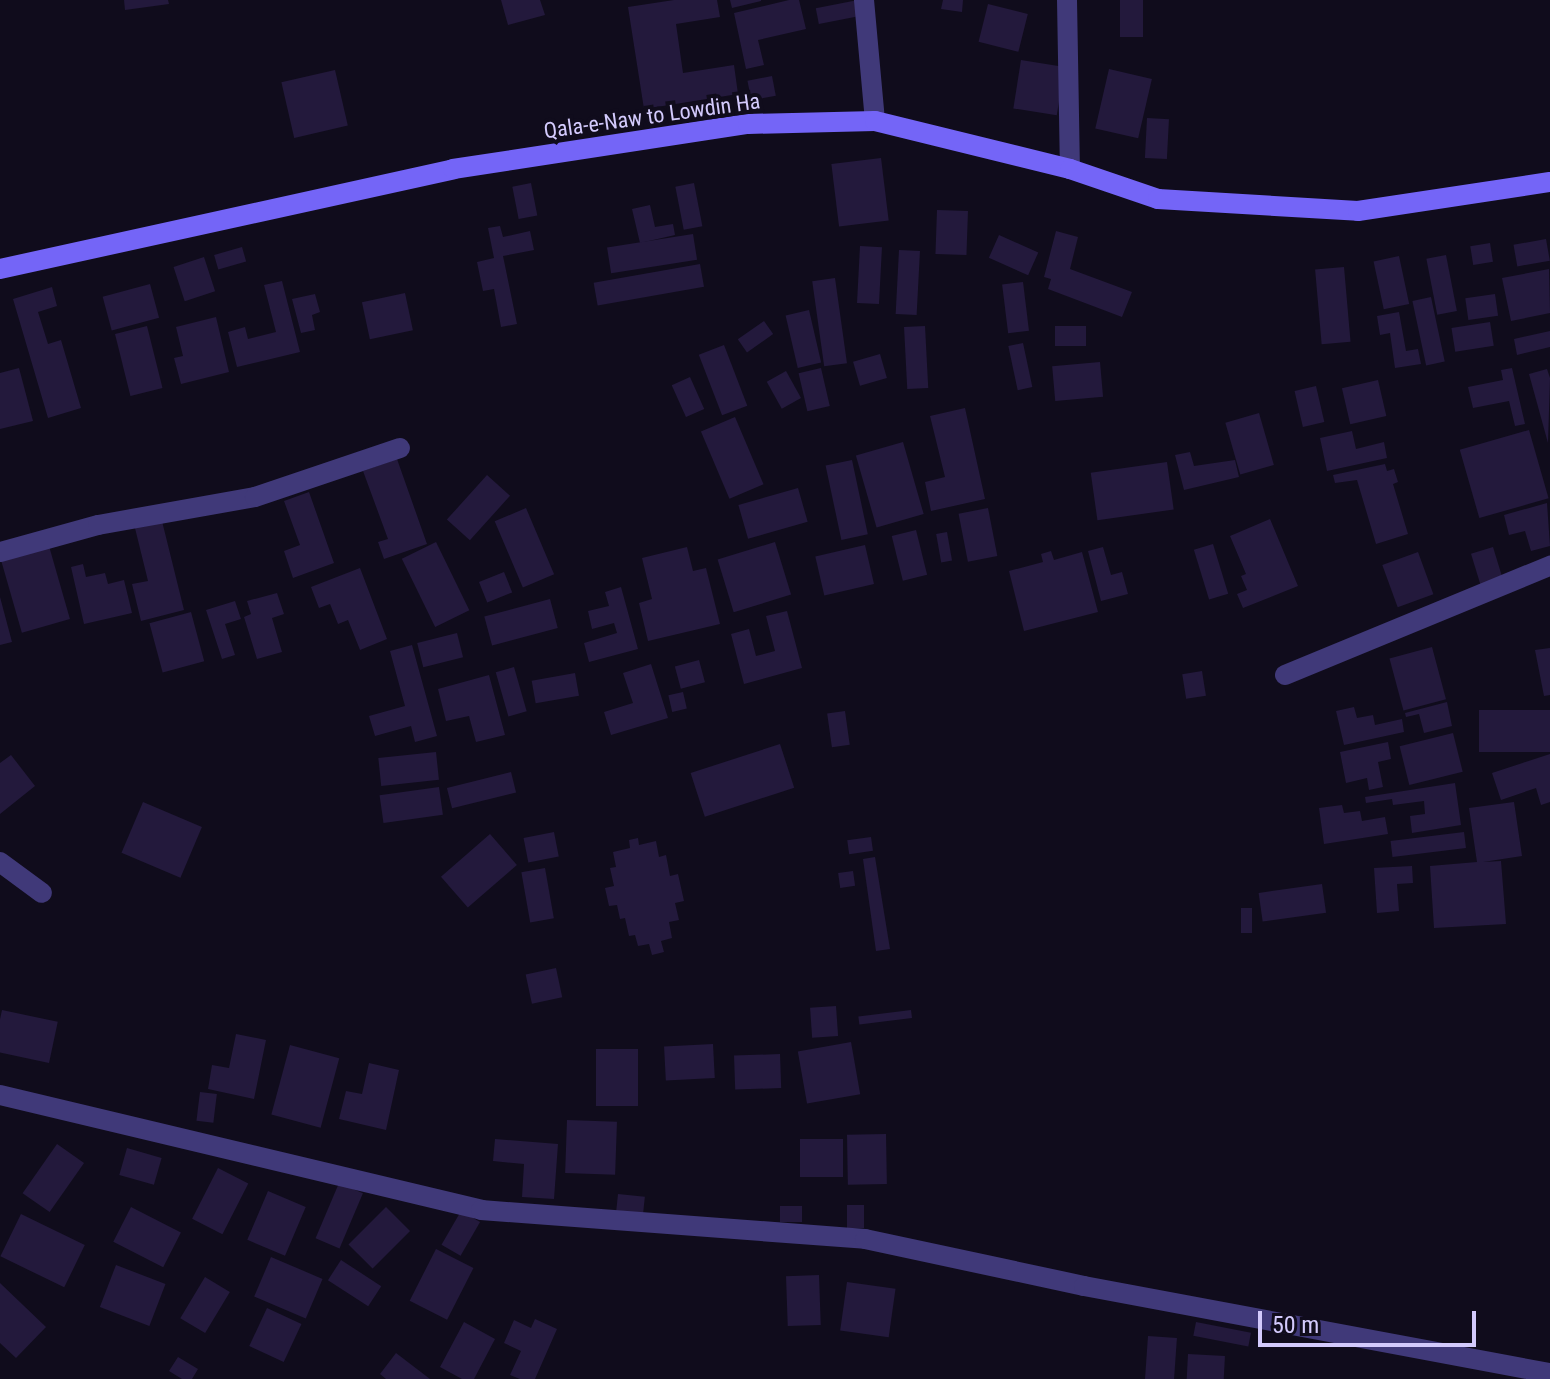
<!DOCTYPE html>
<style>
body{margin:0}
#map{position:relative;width:1550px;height:1379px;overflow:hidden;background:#100c1c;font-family:"Roboto Condensed",sans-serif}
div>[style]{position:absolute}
.building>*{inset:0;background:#23193c;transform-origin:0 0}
.minor>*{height:20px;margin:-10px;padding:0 10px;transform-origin:10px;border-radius:10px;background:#403979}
.secondary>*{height:20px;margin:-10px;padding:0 10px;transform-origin:10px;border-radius:10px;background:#7465f7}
span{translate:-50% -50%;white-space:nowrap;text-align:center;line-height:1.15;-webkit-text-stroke:8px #100c1c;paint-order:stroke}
.street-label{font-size:22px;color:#d3cafc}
.scale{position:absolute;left:1258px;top:1311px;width:218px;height:36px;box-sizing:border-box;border:4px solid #d3cafc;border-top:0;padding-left:10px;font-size:24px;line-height:28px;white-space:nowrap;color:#d3cafc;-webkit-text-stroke:6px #100c1c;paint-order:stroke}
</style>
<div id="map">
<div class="building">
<i style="clip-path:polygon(124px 0,168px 0,169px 4px,125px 10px)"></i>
<i style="clip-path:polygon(501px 0,540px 0,545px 15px,508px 25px)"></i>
<i style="clip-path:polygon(674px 0,717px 0,720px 17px,676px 24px,683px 73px,734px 65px,738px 94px,644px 109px,628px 7px)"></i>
<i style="clip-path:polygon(730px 0,761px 0,761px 1px,732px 8px)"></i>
<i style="clip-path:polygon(789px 0,799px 0,806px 29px,758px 40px,764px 65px,746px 69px,734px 13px)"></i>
<i style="left:858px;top:0;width:16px;height:43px;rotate:79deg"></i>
<i style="clip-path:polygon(943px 0,963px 0,962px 12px,941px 9px)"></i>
<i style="left:1120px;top:0;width:23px;height:37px"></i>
<i style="left:988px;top:4px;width:41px;height:39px;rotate:14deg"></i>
<i style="left:1021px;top:60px;width:44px;height:49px;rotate:9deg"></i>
<i style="left:1109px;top:69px;width:44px;height:61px;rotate:13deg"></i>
<i style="left:335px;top:70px;width:57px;height:55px;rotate:77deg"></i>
<i style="left:772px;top:76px;width:20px;height:25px;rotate:79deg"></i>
<i style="left:1147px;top:118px;width:22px;height:40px;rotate:3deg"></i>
<i style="left:881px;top:158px;width:63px;height:50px;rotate:83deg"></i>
<i style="left:531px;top:183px;width:33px;height:19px;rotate:79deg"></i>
<i style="left:694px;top:183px;width:44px;height:19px;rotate:79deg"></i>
<i style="clip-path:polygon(650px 205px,655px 227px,673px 224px,675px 235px,640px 243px,632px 209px)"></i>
<i style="left:937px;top:210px;width:31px;height:44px;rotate:2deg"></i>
<i style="clip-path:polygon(500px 226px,503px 237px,530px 231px,534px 250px,503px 256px,517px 324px,501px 327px,494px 289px,483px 291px,477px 262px,494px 258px,488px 228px)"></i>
<i style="clip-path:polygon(1056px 231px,1078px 237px,1070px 269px,1132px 292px,1122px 317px,1048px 289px,1051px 279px,1044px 277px)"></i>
<i style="left:693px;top:234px;width:26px;height:87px;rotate:81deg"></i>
<i style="left:999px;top:235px;width:43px;height:25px;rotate:24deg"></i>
<i style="left:1546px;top:239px;width:22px;height:33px;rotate:80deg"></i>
<i style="left:1490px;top:243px;width:19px;height:20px;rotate:81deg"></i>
<i style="left:860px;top:246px;width:22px;height:57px;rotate:3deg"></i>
<i style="left:242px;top:247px;width:15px;height:29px;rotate:74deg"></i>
<i style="left:899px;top:250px;width:21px;height:64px;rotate:3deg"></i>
<i style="left:1446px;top:255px;width:57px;height:20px;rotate:79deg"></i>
<i style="left:1399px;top:256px;width:49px;height:26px;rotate:78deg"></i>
<i style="left:204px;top:257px;width:36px;height:32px;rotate:72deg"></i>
<i style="left:700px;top:264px;width:23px;height:108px;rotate:80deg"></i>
<i style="left:1344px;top:267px;width:75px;height:29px;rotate:85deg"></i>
<i style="clip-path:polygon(1549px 269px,1550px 313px,1511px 321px,1502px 278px)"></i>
<i style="left:835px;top:278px;width:86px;height:23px;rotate:82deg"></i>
<i style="clip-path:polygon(282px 281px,300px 352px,237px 367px,228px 332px,245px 327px,248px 339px,276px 332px,264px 285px)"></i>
<i style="left:1023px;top:282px;width:49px;height:21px;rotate:83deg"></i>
<i style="left:150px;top:284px;width:35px;height:49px;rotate:75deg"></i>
<i style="clip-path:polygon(52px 287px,57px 306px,38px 312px,48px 344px,61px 340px,81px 408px,48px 418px,13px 299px)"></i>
<i style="left:405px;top:293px;width:38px;height:44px;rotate:78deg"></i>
<i style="clip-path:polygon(315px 294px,320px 312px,312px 315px,315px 330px,301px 333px,292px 299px)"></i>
<i style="left:1495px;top:294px;width:22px;height:30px;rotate:82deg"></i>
<i style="left:1431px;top:297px;width:66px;height:19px;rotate:78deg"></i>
<i style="left:809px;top:310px;width:54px;height:24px;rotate:77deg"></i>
<i style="clip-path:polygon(1399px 312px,1406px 351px,1418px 349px,1421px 364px,1395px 368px,1390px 333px,1380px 335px,1377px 316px)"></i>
<i style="clip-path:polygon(216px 317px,229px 372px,181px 384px,174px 358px,183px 356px,176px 327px)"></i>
<i style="left:764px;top:321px;width:16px;height:32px;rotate:55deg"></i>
<i style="left:1490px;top:322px;width:24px;height:39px;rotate:81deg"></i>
<i style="left:147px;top:326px;width:64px;height:33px;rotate:76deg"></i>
<i style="left:925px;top:326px;width:62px;height:21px;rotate:87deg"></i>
<i style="left:1055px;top:326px;width:31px;height:20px"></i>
<i style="clip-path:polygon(1550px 331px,1550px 347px,1517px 355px,1514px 339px)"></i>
<i style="left:1023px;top:343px;width:45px;height:15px;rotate:78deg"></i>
<i style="left:724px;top:345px;width:65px;height:27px;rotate:69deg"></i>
<i style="left:880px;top:354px;width:25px;height:28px;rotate:74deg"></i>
<i style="left:1100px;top:362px;width:35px;height:48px;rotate:85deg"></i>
<i style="clip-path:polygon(19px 368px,33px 421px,0 429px,0 373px)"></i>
<i style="left:821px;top:368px;width:39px;height:23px;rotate:77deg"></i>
<i style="clip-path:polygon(1512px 368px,1525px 424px,1515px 426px,1509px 401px,1473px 408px,1468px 387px,1503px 380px,1501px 370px)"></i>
<i style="clip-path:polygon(1547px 369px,1550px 378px,1548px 443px,1529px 374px)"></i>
<i style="left:786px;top:371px;width:31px;height:22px;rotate:61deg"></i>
<i style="left:690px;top:377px;width:35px;height:20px;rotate:66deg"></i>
<i style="left:1378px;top:380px;width:37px;height:37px;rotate:77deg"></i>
<i style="left:1316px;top:386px;width:37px;height:22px;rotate:77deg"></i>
<i style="clip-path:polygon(965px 408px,985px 499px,931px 511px,925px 482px,945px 477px,930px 416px)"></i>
<i style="left:1259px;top:413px;width:54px;height:35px;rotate:74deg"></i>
<i style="left:735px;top:417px;width:73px;height:37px;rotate:67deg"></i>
<i style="left:1529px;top:430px;width:71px;height:72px;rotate:74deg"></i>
<i style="clip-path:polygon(1352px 431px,1356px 449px,1384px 442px,1387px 458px,1327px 471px,1320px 438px)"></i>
<i style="left:903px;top:442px;width:75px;height:49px;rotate:74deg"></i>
<i style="clip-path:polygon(1190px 452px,1194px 466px,1235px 460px,1239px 477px,1184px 490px,1175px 455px)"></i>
<i style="clip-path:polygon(397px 459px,427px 544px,384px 559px,378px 542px,388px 539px,363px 471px)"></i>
<i style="left:852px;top:460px;width:76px;height:27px;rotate:78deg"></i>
<i style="left:1167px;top:462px;width:48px;height:77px;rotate:82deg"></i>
<i style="clip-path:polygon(1385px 464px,1387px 471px,1394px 469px,1398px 482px,1393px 484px,1408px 534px,1376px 544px,1357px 480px,1335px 483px,1333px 475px)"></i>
<i style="left:487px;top:475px;width:31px;height:60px;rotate:42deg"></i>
<i style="left:798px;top:488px;width:35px;height:62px;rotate:74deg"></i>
<i style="clip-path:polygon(309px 492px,334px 563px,293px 578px,284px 551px,300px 545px,284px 501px)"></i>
<i style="clip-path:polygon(1547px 503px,1550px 546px,1531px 551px,1525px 531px,1509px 535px,1504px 515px)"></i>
<i style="left:526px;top:508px;width:72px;height:34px;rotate:67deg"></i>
<i style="left:988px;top:508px;width:49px;height:30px;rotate:79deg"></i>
<i style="clip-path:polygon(161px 517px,184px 610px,141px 621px,132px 584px,148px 581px,134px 524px)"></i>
<i style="clip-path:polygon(1270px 519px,1298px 586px,1243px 608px,1237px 594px,1247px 590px,1241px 576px,1246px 574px,1230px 536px)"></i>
<i style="left:916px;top:530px;width:46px;height:25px;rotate:76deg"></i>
<i style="left:947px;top:532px;width:29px;height:11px;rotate:80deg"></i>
<i style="left:436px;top:542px;width:76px;height:38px;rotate:64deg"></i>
<i style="left:775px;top:542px;width:55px;height:60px;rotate:73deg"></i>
<i style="left:1213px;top:544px;width:52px;height:20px;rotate:73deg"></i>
<i style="left:865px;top:545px;width:40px;height:51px;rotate:77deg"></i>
<i style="left:49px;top:546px;width:76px;height:50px;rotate:74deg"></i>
<i style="clip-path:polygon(687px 547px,693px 571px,706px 568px,720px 624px,648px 641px,639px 603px,652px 599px,642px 558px)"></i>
<i style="clip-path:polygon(1103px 547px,1111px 575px,1122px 572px,1128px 594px,1101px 601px,1088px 551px)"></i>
<i style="left:1493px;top:547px;width:34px;height:23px;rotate:73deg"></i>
<i style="clip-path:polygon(1051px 551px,1054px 560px,1082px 552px,1098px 612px,1024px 631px,1009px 571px,1043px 562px,1041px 554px)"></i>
<i style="left:1418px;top:552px;width:45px;height:38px;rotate:70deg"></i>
<i style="clip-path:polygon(83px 564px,86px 577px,105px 573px,108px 584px,124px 580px,132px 613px,84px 624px,71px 567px)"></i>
<i style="clip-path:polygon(360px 568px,387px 639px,360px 650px,348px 620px,338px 624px,330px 604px,319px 608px,311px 587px)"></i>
<i style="left:504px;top:572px;width:22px;height:27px;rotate:68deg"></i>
<i style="clip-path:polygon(621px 587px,638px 649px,589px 662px,584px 643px,617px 633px,614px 623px,592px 629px,588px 611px,609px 606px,605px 592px)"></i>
<i style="clip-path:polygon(277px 593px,284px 614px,272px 618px,282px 652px,257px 659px,244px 617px,251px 614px,247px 601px)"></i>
<i style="clip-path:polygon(0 597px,12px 642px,0 645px)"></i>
<i style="left:550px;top:599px;width:30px;height:68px;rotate:75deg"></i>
<i style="clip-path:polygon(235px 601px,241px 619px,225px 624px,235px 655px,222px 659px,206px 610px)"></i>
<i style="clip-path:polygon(787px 611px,802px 668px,744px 684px,731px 634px,749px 629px,756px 656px,775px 651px,766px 616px)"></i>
<i style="left:191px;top:612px;width:51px;height:43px;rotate:75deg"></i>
<i style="left:457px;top:633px;width:25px;height:41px;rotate:76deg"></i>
<i style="clip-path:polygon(412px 645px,437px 736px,415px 742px,411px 726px,375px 736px,369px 716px,405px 706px,390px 651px)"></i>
<i style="left:1432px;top:647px;width:54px;height:44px;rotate:75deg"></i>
<i style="clip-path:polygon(1550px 648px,1550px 695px,1544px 696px,1535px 650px)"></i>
<i style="left:699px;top:660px;width:23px;height:25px;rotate:75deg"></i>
<i style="clip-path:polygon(651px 664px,668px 718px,611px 735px,604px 712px,633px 703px,623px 673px)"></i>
<i style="left:514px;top:667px;width:46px;height:19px;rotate:74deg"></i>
<i style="left:1202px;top:671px;width:25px;height:20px;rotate:81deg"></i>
<i style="left:575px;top:673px;width:23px;height:44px;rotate:80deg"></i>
<i style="clip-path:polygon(489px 675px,505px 735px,476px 742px,469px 716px,446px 721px,438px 689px)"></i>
<i style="left:683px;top:692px;width:17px;height:15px;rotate:77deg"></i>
<i style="clip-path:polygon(1447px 702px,1452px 726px,1424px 733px,1419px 714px,1406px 717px,1405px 713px)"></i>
<i style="clip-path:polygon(1354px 707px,1357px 718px,1373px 715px,1375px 725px,1402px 719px,1404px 732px,1344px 745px,1336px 711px)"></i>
<i style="left:1550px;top:710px;width:42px;height:71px;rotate:90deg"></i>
<i style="left:845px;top:711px;width:34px;height:18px;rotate:82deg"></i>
<i style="left:1453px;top:733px;width:40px;height:55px;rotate:76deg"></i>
<i style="clip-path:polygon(1388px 742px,1391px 759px,1378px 762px,1383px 787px,1369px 790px,1367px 778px,1346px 783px,1340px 752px)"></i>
<i style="left:780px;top:744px;width:46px;height:94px;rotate:72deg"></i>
<i style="left:436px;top:752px;width:28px;height:58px;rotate:84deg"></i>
<i style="clip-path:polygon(1550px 754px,1550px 802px,1541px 805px,1536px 788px,1501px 800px,1492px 773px)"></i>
<i style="clip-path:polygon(11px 755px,35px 786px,0 814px,0 763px)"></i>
<i style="left:511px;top:772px;width:21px;height:66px;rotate:76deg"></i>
<i style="clip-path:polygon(1455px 783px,1461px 825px,1412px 833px,1410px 816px,1425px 814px,1424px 801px,1393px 805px,1392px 799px,1366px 803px,1365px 797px)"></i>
<i style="left:439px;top:787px;width:28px;height:60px;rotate:82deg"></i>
<i style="left:143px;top:802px;width:64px;height:55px;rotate:23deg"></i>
<i style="clip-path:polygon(1514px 802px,1522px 856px,1483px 862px,1501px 861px,1506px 924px,1434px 928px,1430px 866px,1477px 862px,1469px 808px)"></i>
<i style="clip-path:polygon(1342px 805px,1344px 813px,1360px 811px,1362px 821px,1385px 817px,1388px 834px,1324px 844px,1319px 808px)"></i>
<i style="left:554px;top:832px;width:25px;height:31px;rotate:79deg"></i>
<i style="left:1464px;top:832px;width:16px;height:74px;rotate:83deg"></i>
<i style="left:490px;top:834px;width:41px;height:65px;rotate:49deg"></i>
<i style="left:871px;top:837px;width:14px;height:24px;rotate:82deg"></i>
<i style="clip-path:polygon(638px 838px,639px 845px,656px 841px,659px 857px,666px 855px,670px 876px,678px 874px,684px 901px,675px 903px,679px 920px,669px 922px,672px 938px,661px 941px,664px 952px,652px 955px,649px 944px,638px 946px,635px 935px,629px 936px,625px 918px,620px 919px,617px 905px,609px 906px,605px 888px,614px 886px,610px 868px,616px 867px,613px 852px,630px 848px,629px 840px)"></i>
<i style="clip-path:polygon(875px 857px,890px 949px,876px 951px,863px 859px)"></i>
<i style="clip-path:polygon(1412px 866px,1413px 883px,1397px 884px,1399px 911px,1377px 913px,1374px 868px)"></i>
<i style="left:545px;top:868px;width:51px;height:24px;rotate:80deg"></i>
<i style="left:853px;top:871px;width:15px;height:15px;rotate:82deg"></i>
<i style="left:1322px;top:884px;width:29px;height:64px;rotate:82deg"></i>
<i style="left:1241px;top:908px;width:11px;height:25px"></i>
<i style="left:556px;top:968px;width:30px;height:31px;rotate:78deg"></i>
<i style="left:836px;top:1006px;width:30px;height:26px;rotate:86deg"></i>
<i style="left:2px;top:1010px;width:57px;height:42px;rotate:12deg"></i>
<i style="left:911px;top:1010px;width:8px;height:53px;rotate:83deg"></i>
<i style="clip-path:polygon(236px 1034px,266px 1040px,254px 1099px,208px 1089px,212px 1065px,229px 1068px)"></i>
<i style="left:851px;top:1042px;width:53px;height:54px;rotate:80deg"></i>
<i style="left:713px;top:1044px;width:34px;height:49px;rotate:87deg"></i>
<i style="left:290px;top:1045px;width:51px;height:72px;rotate:15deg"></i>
<i style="left:596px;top:1049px;width:42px;height:57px"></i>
<i style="left:780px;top:1054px;width:34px;height:46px;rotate:88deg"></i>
<i style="clip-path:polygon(369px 1063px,399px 1070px,386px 1130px,339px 1119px,346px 1091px,362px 1094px)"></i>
<i style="left:200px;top:1092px;width:17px;height:29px;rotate:7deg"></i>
<i style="left:567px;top:1120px;width:50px;height:53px;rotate:2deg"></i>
<i style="left:886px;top:1134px;width:50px;height:39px;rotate:89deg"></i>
<i style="clip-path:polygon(495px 1139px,558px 1144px,554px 1199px,522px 1197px,524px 1164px,493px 1161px)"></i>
<i style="left:800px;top:1139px;width:43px;height:38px"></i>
<i style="left:57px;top:1144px;width:33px;height:60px;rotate:35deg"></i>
<i style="left:127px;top:1148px;width:36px;height:28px;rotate:16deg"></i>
<i style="left:218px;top:1168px;width:34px;height:57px;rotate:27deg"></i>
<i style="left:339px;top:1183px;width:26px;height:60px;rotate:23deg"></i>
<i style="left:268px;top:1191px;width:41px;height:53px;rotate:23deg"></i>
<i style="left:618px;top:1194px;width:27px;height:17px;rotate:6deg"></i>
<i style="left:847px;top:1205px;width:17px;height:23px"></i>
<i style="left:802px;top:1206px;width:16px;height:22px;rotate:90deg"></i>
<i style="left:131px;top:1207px;width:56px;height:39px;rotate:27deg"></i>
<i style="left:386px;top:1207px;width:34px;height:53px;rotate:45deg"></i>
<i style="left:461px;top:1211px;width:22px;height:39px;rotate:30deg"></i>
<i style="left:21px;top:1214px;width:71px;height:47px;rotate:26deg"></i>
<i style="left:436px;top:1249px;width:42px;height:58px;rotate:27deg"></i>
<i style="left:271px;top:1257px;width:56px;height:43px;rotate:23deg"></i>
<i style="left:341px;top:1260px;width:48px;height:24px;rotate:33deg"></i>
<i style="left:116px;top:1265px;width:53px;height:45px;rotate:21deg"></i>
<i style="left:819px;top:1275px;width:50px;height:33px;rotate:88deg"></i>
<i style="left:205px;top:1277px;width:29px;height:48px;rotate:31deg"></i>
<i style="left:847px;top:1282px;width:49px;height:49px;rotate:8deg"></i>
<i style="clip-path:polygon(0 1283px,46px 1327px,16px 1358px,0 1343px)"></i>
<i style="left:267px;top:1308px;width:38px;height:42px;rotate:25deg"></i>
<i style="clip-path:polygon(535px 1319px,557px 1329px,535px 1379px,520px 1379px,510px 1375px,521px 1351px,504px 1343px,514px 1320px,531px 1328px)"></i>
<i style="clip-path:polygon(464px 1322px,495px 1339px,474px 1379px,462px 1379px,440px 1367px)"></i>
<i style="left:1196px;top:1322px;width:56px;height:14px;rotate:11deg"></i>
<i style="left:1148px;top:1336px;width:29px;height:43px;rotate:4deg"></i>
<i style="clip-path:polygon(396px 1353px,430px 1379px,386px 1379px,380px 1374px)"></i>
<i style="left:1188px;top:1354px;width:37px;height:25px;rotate:3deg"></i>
<i style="clip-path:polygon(178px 1357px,198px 1369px,192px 1379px,182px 1379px,169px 1371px)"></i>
</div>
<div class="minor">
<i style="left:864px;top:0;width:121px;rotate:84.8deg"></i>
<i style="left:1067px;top:0;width:169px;rotate:89deg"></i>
<i style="left:0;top:552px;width:102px;rotate:-15.4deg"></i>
<i style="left:98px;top:525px;width:159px;rotate:-10.1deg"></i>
<i style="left:255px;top:497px;width:153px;rotate:-18.7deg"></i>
<i style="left:1285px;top:675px;width:287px;rotate:-22.4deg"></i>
<i style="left:0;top:862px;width:52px;rotate:36.4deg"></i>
<i style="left:0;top:1095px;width:495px;rotate:13.4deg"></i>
<i style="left:481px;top:1210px;width:385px;rotate:4.3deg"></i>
<i style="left:865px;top:1239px;width:224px;rotate:12.1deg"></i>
<i style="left:1084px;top:1286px;width:474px;rotate:10.6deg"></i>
</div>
<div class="secondary">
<i style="left:0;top:269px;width:464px;rotate:-12.4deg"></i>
<i style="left:453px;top:169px;width:298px;rotate:-8.7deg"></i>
<i style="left:748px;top:124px;width:127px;rotate:-1.4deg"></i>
<i style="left:875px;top:121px;width:201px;rotate:13.8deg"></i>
<i style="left:1070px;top:169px;width:93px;rotate:18.8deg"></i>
<i style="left:1158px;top:199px;width:200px;rotate:3.4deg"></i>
<i style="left:1358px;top:211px;width:194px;rotate:-8.6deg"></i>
</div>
<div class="street-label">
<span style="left:652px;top:116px;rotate:-8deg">Qala-e-Naw to Lowdin Ha</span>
</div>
<div class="scale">50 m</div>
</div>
